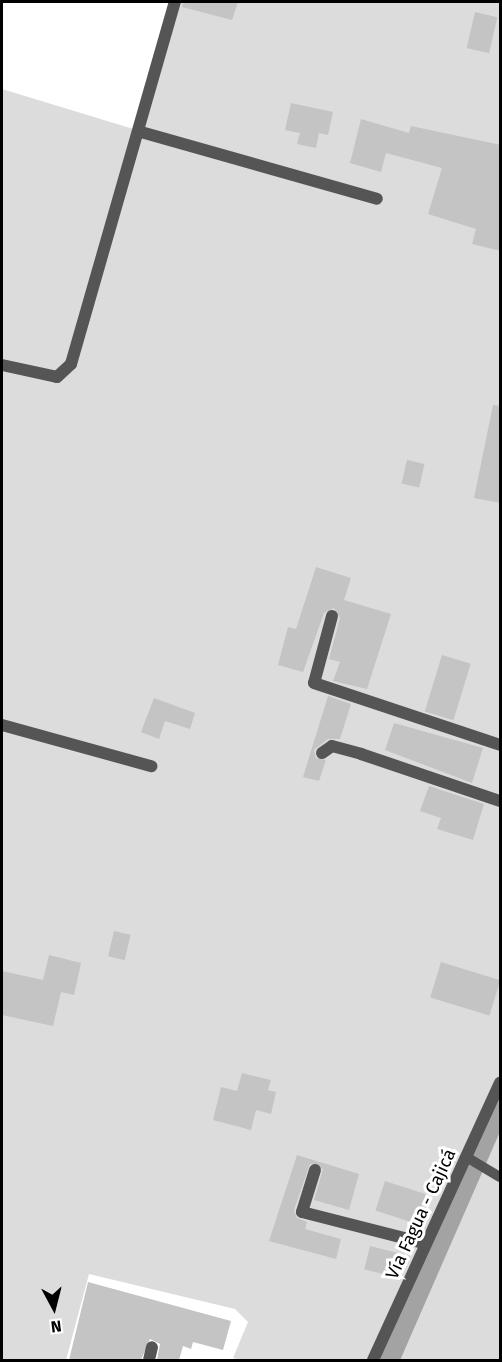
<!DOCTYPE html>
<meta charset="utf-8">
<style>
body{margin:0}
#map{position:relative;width:502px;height:1362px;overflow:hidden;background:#fff;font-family:"Fira Sans",sans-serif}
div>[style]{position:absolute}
.green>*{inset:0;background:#dcdcdc}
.canal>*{height:21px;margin:-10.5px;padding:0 10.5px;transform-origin:10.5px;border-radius:10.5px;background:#a3a3a3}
.building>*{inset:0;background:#c4c4c4;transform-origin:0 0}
.service>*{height:10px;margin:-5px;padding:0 5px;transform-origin:5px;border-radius:5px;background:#555}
.minor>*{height:12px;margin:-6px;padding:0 6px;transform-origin:6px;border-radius:6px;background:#555}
.tertiary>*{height:12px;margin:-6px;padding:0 6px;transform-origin:6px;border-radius:6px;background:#555}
span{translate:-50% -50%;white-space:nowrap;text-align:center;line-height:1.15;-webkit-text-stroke:6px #fff;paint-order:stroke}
.street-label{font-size:18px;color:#000}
.frame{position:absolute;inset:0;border:3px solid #000;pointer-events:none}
.north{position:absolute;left:24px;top:1278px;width:60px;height:60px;-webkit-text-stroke:4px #fff;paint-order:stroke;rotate:173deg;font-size:16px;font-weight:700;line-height:24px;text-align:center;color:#000}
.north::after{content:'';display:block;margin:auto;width:21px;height:27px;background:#000;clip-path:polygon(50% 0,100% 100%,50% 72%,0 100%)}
</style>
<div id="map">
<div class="green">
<i style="clip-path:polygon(175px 2px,500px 2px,500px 1360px,240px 1360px,233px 1358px,248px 1322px,235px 1309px,89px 1274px,66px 1360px,2px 1360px,2px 89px,140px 131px)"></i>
</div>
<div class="canal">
<i style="left:388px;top:1360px;width:279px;rotate:-66.4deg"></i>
</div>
<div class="building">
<i style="clip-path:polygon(183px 2px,238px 2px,232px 20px,182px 7px)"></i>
<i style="left:475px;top:12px;width:23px;height:37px;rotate:13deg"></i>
<i style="clip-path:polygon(291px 103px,333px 112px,328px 135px,319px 133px,316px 148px,297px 144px,300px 133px,285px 130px)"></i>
<i style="clip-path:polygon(361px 119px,409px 133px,411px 126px,501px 145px,501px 251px,472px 244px,476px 229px,428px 214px,442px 168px,386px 153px,381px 172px,350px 163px)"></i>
<i style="clip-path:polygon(493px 405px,501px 406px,501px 503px,474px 498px)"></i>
<i style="left:407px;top:460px;width:18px;height:24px;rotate:13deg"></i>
<i style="clip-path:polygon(316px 567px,351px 578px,344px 600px,391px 614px,367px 689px,333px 681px,340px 662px,329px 659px,340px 618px,334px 608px,324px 613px,303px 672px,278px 665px,288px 627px,296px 629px)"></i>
<i style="left:442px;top:655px;width:30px;height:59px;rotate:17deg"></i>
<i style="clip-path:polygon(328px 696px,351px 704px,340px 739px,328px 739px,314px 750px,316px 758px,326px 760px,319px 781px,303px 777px)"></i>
<i style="clip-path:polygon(154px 698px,195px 713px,190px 729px,165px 721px,159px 739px,141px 732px)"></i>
<i style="clip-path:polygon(394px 723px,483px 748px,472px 783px,385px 750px)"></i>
<i style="clip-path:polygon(429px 786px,484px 804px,473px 840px,437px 829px,441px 818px,420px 811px)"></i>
<i style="left:114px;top:931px;width:17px;height:26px;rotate:13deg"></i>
<i style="clip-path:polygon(49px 955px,81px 963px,74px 995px,61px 992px,53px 1026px,2px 1015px,2px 971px,43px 980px)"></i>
<i style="left:441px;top:962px;width:62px;height:37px;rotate:17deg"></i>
<i style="clip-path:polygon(242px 1073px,271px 1080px,268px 1090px,276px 1092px,271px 1114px,256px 1110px,251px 1130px,213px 1120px,221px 1087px,237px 1091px)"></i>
<i style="clip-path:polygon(297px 1155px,359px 1174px,349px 1210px,314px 1200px,323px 1169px,310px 1164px,294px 1210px,297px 1218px,307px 1222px,305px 1229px,341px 1239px,336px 1259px,269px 1241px)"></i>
<i style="left:385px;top:1181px;width:43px;height:31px;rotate:18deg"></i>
<i style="left:370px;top:1246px;width:32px;height:24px;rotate:14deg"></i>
<i style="clip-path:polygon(88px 1282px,231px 1321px,223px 1350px,193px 1342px,191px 1349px,183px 1346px,179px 1360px,157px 1360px,160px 1344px,150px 1339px,141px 1360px,69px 1360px)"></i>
</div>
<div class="service">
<i style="left:468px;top:1158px;width:37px;rotate:31deg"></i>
</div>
<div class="minor">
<i style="left:141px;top:132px;width:245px;rotate:15.8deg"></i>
<i style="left:2px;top:365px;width:56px;rotate:12.3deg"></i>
<i style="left:57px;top:377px;width:19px;rotate:-43deg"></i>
<i style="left:71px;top:364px;width:377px;rotate:-74deg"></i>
<i style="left:332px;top:616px;width:69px;rotate:105deg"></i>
<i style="left:314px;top:683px;width:196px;rotate:18.4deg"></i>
<i style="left:2px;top:725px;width:155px;rotate:15.4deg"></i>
<i style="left:322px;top:753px;width:12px;rotate:-35deg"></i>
<i style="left:332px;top:746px;width:30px;rotate:15deg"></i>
<i style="left:361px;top:754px;width:147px;rotate:18.7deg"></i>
<i style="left:315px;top:1170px;width:44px;rotate:107.2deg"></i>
<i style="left:302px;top:1212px;width:126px;rotate:14.3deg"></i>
<i style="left:149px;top:1360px;width:13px;rotate:-77deg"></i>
</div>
<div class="tertiary">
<i style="left:373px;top:1360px;width:305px;rotate:-65.4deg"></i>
</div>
<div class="street-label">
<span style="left:421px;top:1214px;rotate:-65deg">Vía Fagua - Cajicá</span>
</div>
<div class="frame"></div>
<div class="north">N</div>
</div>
